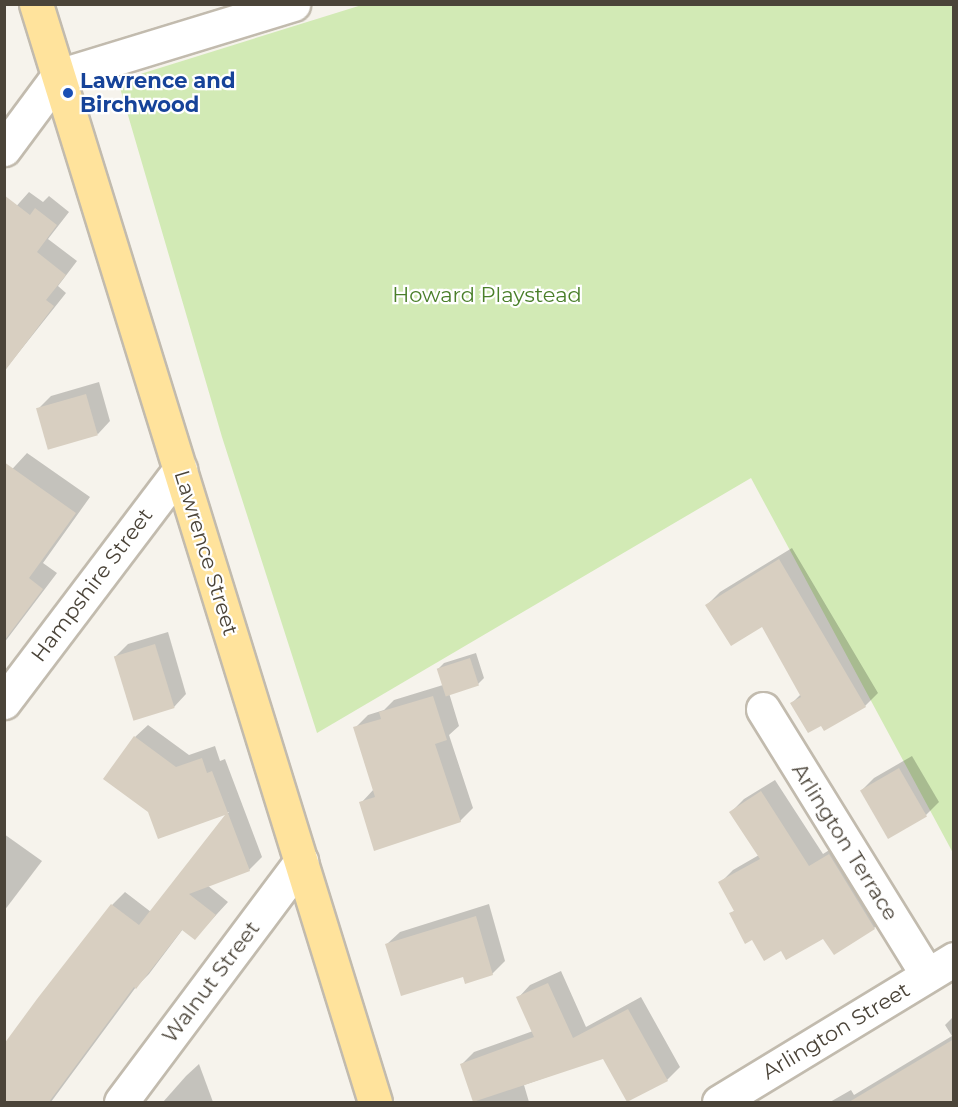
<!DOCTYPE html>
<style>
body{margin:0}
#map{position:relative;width:958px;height:1107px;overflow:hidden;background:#f6f3ec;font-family:Montserrat,sans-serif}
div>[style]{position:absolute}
.green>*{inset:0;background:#d2eab5}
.shadow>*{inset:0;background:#0003}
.building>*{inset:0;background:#d8cfc1;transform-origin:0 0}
.roads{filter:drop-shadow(2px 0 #c2bbae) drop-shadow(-2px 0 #c2bbae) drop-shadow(0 2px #c2bbae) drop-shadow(0 -2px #c2bbae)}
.minor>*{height:33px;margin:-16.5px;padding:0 16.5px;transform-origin:16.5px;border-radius:16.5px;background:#fff}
.major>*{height:33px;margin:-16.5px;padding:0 16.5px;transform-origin:16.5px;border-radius:16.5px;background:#ffe39c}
.dots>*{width:16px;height:16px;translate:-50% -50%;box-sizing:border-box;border:3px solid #fff;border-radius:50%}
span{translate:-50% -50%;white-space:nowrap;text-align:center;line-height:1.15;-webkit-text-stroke:4.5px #fff;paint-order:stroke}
.transit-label{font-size:21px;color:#164399;font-weight:700}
.left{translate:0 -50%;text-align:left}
.park-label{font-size:21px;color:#4a7f2a}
.street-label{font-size:21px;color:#4b4439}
.frame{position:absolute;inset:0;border:6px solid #4b4439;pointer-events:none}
</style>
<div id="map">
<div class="green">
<i style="clip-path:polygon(365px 4px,953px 5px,953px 853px,751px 478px,317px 733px,222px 437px,118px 81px)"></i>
</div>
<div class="shadow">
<i style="clip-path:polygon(29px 192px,43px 202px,49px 196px,69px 212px,48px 239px,77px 261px,58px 286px,66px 293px,4px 371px,4px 220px)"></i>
<i style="clip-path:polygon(99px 382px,110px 421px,98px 434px,38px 409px,51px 396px)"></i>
<i style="clip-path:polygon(27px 453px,90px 497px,43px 563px,57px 573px,4px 643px,4px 478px)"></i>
<i style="clip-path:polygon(792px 548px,878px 693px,865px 706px,822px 724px,792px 703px,801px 694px,762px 625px,707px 605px,720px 592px)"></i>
<i style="clip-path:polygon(168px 632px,186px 694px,174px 707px,115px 657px,128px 644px)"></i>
<i style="clip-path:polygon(476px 653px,484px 678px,478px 684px,449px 693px,459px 726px,449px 735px,473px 808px,460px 821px,361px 803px,374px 789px,355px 728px,368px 715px,384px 710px,394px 700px,443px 685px,438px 669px,444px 663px)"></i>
<i style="clip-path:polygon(148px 725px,189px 755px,215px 746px,220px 761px,225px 759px,262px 857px,249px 870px,207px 885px,228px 902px,195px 938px,183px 929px,149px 974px,136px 987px,51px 1102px,15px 1102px,4px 1095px,4px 1048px,112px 905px,125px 892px,151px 912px,229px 812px,159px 837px,135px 737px)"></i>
<i style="clip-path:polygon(912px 756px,939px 802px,926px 815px,861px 791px,874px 778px)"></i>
<i style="clip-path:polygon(775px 780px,823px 854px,842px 842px,887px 915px,874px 928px,824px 937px,782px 949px,753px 937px,731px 914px,735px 910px,720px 883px,733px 870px,759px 855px,731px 812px,744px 799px)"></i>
<i style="clip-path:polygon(4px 834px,42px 861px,4px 911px)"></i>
<i style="clip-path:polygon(489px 904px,505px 961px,492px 974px,464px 975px,387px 944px,400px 932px)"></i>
<i style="clip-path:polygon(561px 971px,586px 1027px,641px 997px,680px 1067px,667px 1080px,604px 1057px,524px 1085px,529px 1102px,475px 1102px,461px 1065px,474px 1052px,533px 1031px,518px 998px,530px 985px)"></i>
<i style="clip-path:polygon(954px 1016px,954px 1102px,830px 1102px,851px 1090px,854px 1095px,952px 1036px,945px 1025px)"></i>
<i style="clip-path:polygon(199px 1064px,213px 1102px,163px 1102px,186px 1076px)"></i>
</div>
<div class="building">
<i style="clip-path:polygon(4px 195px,30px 215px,35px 208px,57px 225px,37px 252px,66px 275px,46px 300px,54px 306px,4px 372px)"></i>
<i style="left:86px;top:394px;width:43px;height:52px;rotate:74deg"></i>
<i style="clip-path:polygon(4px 462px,76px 513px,29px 578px,43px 589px,4px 641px)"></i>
<i style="clip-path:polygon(779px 559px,866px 707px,824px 731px,821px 726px,808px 733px,790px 703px,801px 697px,762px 627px,731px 646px,705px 605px)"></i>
<i style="left:155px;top:644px;width:67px;height:43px;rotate:73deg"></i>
<i style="left:470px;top:658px;width:29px;height:35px;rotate:72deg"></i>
<i style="clip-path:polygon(433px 696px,447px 740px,435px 744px,461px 822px,374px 851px,359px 802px,375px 797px,353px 727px,381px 719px,379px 712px)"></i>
<i style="clip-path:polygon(134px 736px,176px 767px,202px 758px,207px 773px,212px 771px,250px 871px,189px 894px,216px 915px,195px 940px,182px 930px,136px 989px,134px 987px,49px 1102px,4px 1102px,4px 1044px,37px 999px,111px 904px,139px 925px,225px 815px,158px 839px,148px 812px,103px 779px)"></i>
<i style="left:899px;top:768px;width:56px;height:45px;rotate:60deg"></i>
<i style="clip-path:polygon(761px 791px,809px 866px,829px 854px,875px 929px,834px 955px,823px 939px,786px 960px,781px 951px,764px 961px,752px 940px,745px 944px,729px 913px,734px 911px,718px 882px,760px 859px,729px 812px)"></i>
<i style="clip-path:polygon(476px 916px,493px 975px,465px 984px,463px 977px,401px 996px,385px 944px)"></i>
<i style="clip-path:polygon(548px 983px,573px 1038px,628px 1009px,668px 1081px,627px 1102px,603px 1059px,473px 1102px,460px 1064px,534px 1037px,516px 997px)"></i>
<i style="clip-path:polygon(954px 1039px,954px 1102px,849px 1102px)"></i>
</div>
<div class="roads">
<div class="minor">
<i style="left:4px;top:149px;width:91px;rotate:-53.5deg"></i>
<i style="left:58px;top:76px;width:246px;rotate:-17deg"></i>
<i style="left:4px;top:702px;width:292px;rotate:-52.9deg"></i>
<i style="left:763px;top:709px;width:312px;rotate:58.3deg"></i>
<i style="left:121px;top:1102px;width:301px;rotate:-53.2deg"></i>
<i style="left:719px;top:1102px;width:275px;rotate:-31.3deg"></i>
</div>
<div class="major">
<i style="left:36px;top:4px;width:1149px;rotate:72.84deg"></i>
</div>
</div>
<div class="dots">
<i style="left:68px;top:93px;background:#1a4fb4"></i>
</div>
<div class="transit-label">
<span class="left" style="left:80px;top:93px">Lawrence and<br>Birchwood</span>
</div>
<div class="park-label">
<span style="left:487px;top:295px">Howard Playstead</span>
</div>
<div class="street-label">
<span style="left:206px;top:553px;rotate:73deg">Lawrence Street</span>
<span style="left:92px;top:585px;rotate:-53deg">Hampshire Street</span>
<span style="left:845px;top:842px;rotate:58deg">Arlington Terrace</span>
<span style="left:211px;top:982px;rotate:-53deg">Walnut Street</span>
<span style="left:836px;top:1031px;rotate:-31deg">Arlington Street</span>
</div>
<div class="frame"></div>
</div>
